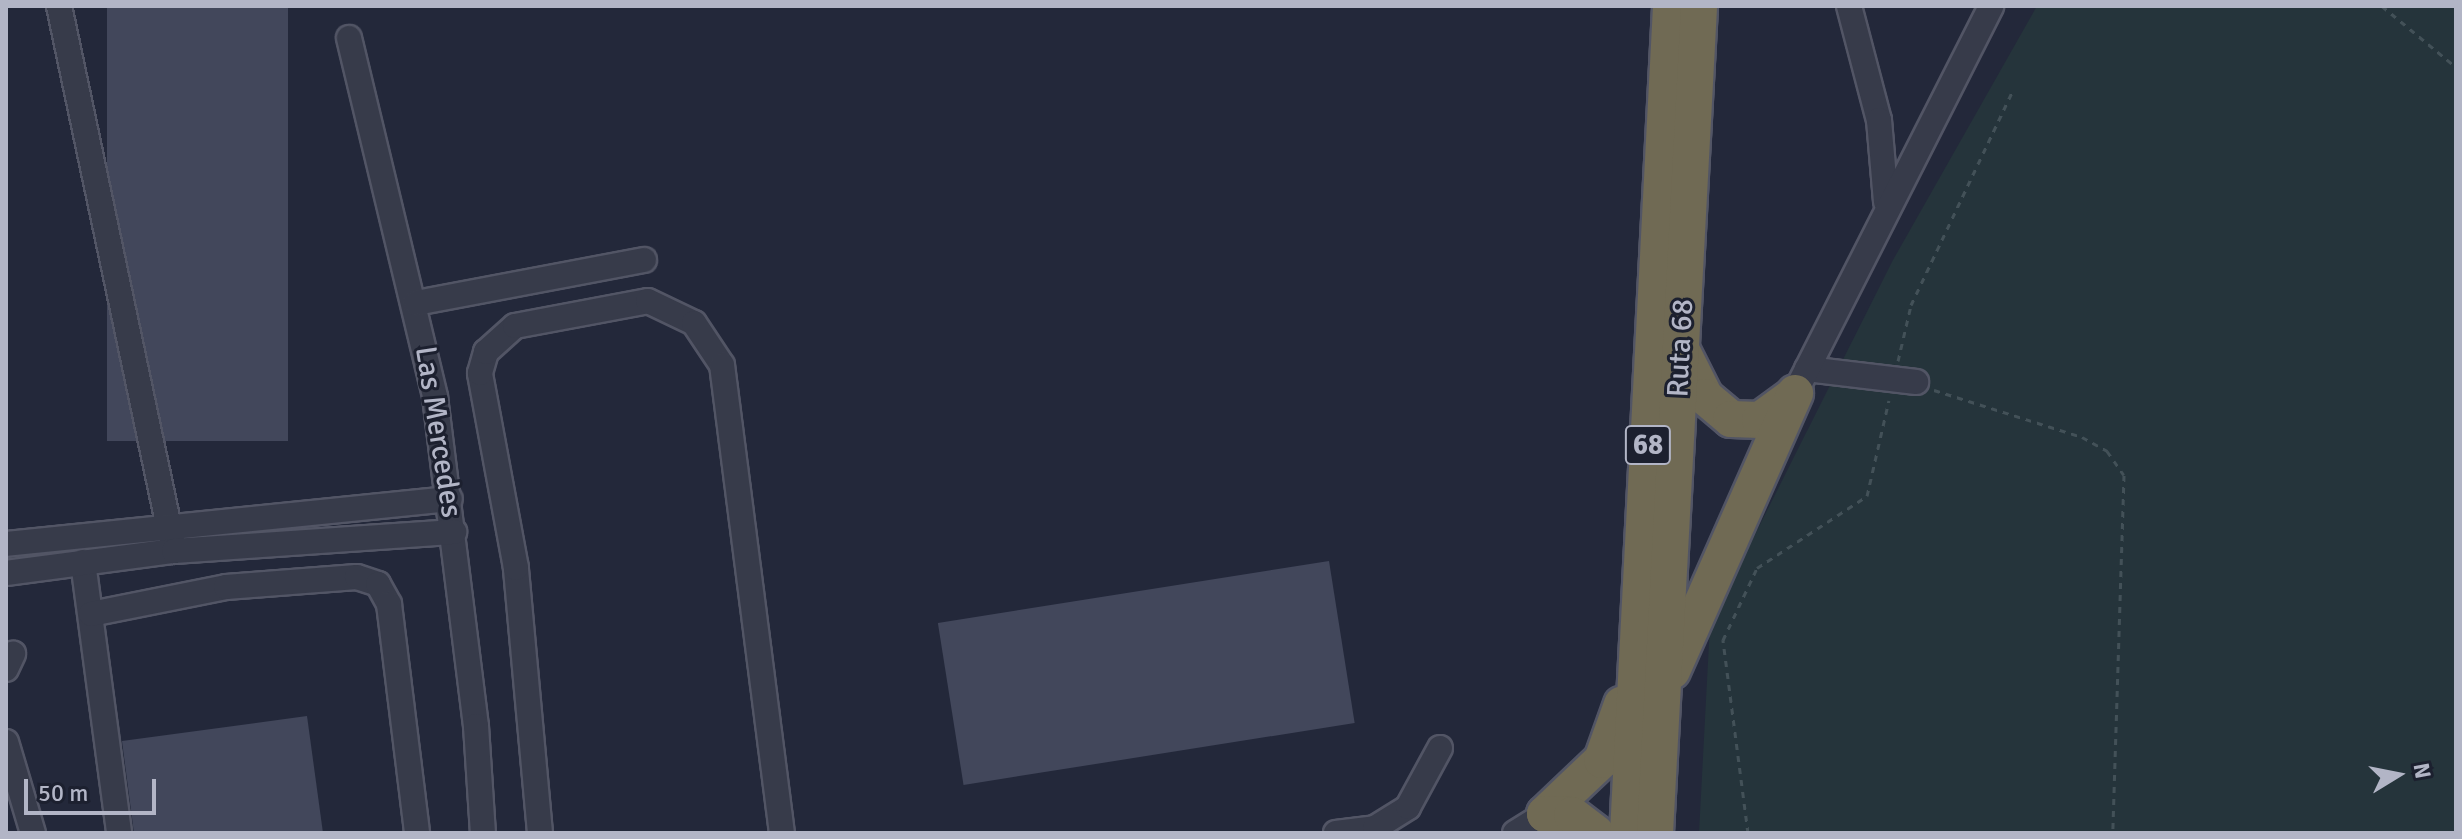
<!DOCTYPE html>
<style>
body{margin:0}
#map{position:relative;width:2462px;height:839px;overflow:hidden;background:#23283a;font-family:Signika,sans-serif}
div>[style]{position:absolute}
.green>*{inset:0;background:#25343b}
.building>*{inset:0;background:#42475b;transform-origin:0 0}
.path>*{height:3px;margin-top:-1.5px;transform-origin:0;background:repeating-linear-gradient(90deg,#435158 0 6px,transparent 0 12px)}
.roads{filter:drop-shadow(2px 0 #525565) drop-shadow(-2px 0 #525565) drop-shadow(0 2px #525565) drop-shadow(0 -2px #525565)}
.minor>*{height:24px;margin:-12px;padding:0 12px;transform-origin:12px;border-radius:12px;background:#373b4a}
.highway>*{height:36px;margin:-18px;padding:0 18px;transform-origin:18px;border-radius:18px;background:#706a54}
span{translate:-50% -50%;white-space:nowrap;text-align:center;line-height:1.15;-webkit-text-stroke:6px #1c202f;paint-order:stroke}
.shield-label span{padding:2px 6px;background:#1c202f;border:2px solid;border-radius:6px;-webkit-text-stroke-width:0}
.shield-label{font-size:28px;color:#b2b5c6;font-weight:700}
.street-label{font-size:30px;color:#b2b5c6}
.frame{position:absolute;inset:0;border:8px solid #b2b5c6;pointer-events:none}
.north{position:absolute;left:2358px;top:735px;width:80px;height:80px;-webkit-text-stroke:6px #1c202f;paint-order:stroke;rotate:80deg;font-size:22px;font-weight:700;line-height:32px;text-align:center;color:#b2b5c6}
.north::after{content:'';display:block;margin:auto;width:28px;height:36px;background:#b2b5c6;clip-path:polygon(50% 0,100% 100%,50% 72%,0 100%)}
.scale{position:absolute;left:24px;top:779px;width:132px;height:36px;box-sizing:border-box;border:4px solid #b2b5c6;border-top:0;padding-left:10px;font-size:24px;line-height:28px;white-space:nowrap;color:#b2b5c6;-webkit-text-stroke:6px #1c202f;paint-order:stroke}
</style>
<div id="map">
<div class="green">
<i style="clip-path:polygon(2037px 6px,2456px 6px,2456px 833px,1699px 833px,1710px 624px,1893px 260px)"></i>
</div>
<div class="building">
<i style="left:107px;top:6px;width:181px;height:435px"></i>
<i style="left:1329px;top:561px;width:164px;height:396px;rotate:81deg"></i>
<i style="clip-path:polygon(307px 716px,323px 833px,134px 833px,122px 741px)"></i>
</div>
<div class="path">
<i style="left:2382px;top:6px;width:96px;rotate:39.5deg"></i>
<i style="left:1898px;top:361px;width:57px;rotate:-76.9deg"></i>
<i style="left:1911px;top:305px;width:238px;rotate:-64.6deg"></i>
<i style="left:1934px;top:390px;width:155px;rotate:17.6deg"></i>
<i style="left:2082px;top:437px;width:29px;rotate:29deg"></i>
<i style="left:2107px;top:451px;width:29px;rotate:55deg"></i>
<i style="left:2124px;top:475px;width:358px;rotate:91.8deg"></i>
<i style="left:1748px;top:833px;width:195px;rotate:-97.4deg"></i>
<i style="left:1723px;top:640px;width:80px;rotate:-64.7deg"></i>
<i style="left:1757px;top:568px;width:131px;rotate:-33.2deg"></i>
<i style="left:1867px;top:496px;width:98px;rotate:-77.1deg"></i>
</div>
<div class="roads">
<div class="minor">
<i style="left:59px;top:6px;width:557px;rotate:78.08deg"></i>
<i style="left:1849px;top:6px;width:118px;rotate:75.3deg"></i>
<i style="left:1879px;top:120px;width:82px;rotate:85.1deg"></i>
<i style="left:349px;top:38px;width:369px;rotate:76.5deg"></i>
<i style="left:435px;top:397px;width:332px;rotate:82.9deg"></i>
<i style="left:476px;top:726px;width:107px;rotate:86.3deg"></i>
<i style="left:416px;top:303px;width:232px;rotate:-10.7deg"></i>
<i style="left:1807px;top:369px;width:110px;rotate:6.8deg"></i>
<i style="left:1795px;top:393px;width:434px;rotate:-63.1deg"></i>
<i style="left:6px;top:544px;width:446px;rotate:-5.8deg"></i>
<i style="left:83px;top:562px;width:273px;rotate:82.4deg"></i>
<i style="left:6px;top:573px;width:169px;rotate:-7.5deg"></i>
<i style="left:174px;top:551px;width:281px;rotate:-3.9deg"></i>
<i style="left:91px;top:614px;width:138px;rotate:-11.3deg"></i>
<i style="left:226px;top:587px;width:131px;rotate:-4.4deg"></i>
<i style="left:357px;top:577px;width:22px;rotate:18deg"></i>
<i style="left:378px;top:584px;width:23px;rotate:61deg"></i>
<i style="left:389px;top:604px;width:231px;rotate:83deg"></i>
<i style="left:6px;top:669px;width:17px;rotate:-65deg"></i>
<i style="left:6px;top:742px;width:95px;rotate:73.5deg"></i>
<i style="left:540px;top:833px;width:266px;rotate:-95.2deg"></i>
<i style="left:516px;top:568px;width:198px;rotate:-100.5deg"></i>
<i style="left:480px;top:373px;width:22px;rotate:-74deg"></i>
<i style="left:486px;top:352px;width:39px;rotate:-42deg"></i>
<i style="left:515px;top:326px;width:135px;rotate:-10.6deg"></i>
<i style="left:648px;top:301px;width:51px;rotate:25.6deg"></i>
<i style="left:694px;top:323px;width:50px;rotate:56.3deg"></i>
<i style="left:722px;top:365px;width:472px;rotate:82.7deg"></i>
<i style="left:1336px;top:833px;width:39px;rotate:-7deg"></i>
<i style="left:1375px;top:828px;width:39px;rotate:-32deg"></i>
<i style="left:1408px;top:807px;width:67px;rotate:-61.5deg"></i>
<i style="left:1515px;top:833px;width:36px;rotate:-32deg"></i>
</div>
<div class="highway">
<i style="left:1682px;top:351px;width:51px;rotate:63.4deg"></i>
<i style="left:1705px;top:397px;width:34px;rotate:40deg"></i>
<i style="left:1731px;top:419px;width:29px;rotate:2deg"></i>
<i style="left:1760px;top:420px;width:41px;rotate:-36deg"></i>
<i style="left:1672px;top:671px;width:304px;rotate:-66.1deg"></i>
<i style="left:1545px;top:814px;width:79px;rotate:-43.5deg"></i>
<i style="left:1602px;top:760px;width:59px;rotate:-70.3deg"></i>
<i style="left:1545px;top:814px;width:27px;rotate:2deg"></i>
<i style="left:1572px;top:815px;width:30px;rotate:37deg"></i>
<i style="left:1628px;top:833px;width:828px;rotate:-87.02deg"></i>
<i style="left:1655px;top:833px;width:828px;rotate:-86.95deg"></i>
</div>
</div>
<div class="shield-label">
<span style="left:1648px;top:445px">68</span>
</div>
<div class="street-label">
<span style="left:1681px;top:348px;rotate:-87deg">Ruta 68</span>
<span style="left:438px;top:432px;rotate:81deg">Las Mercedes</span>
</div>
<div class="frame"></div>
<div class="north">N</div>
<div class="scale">50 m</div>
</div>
